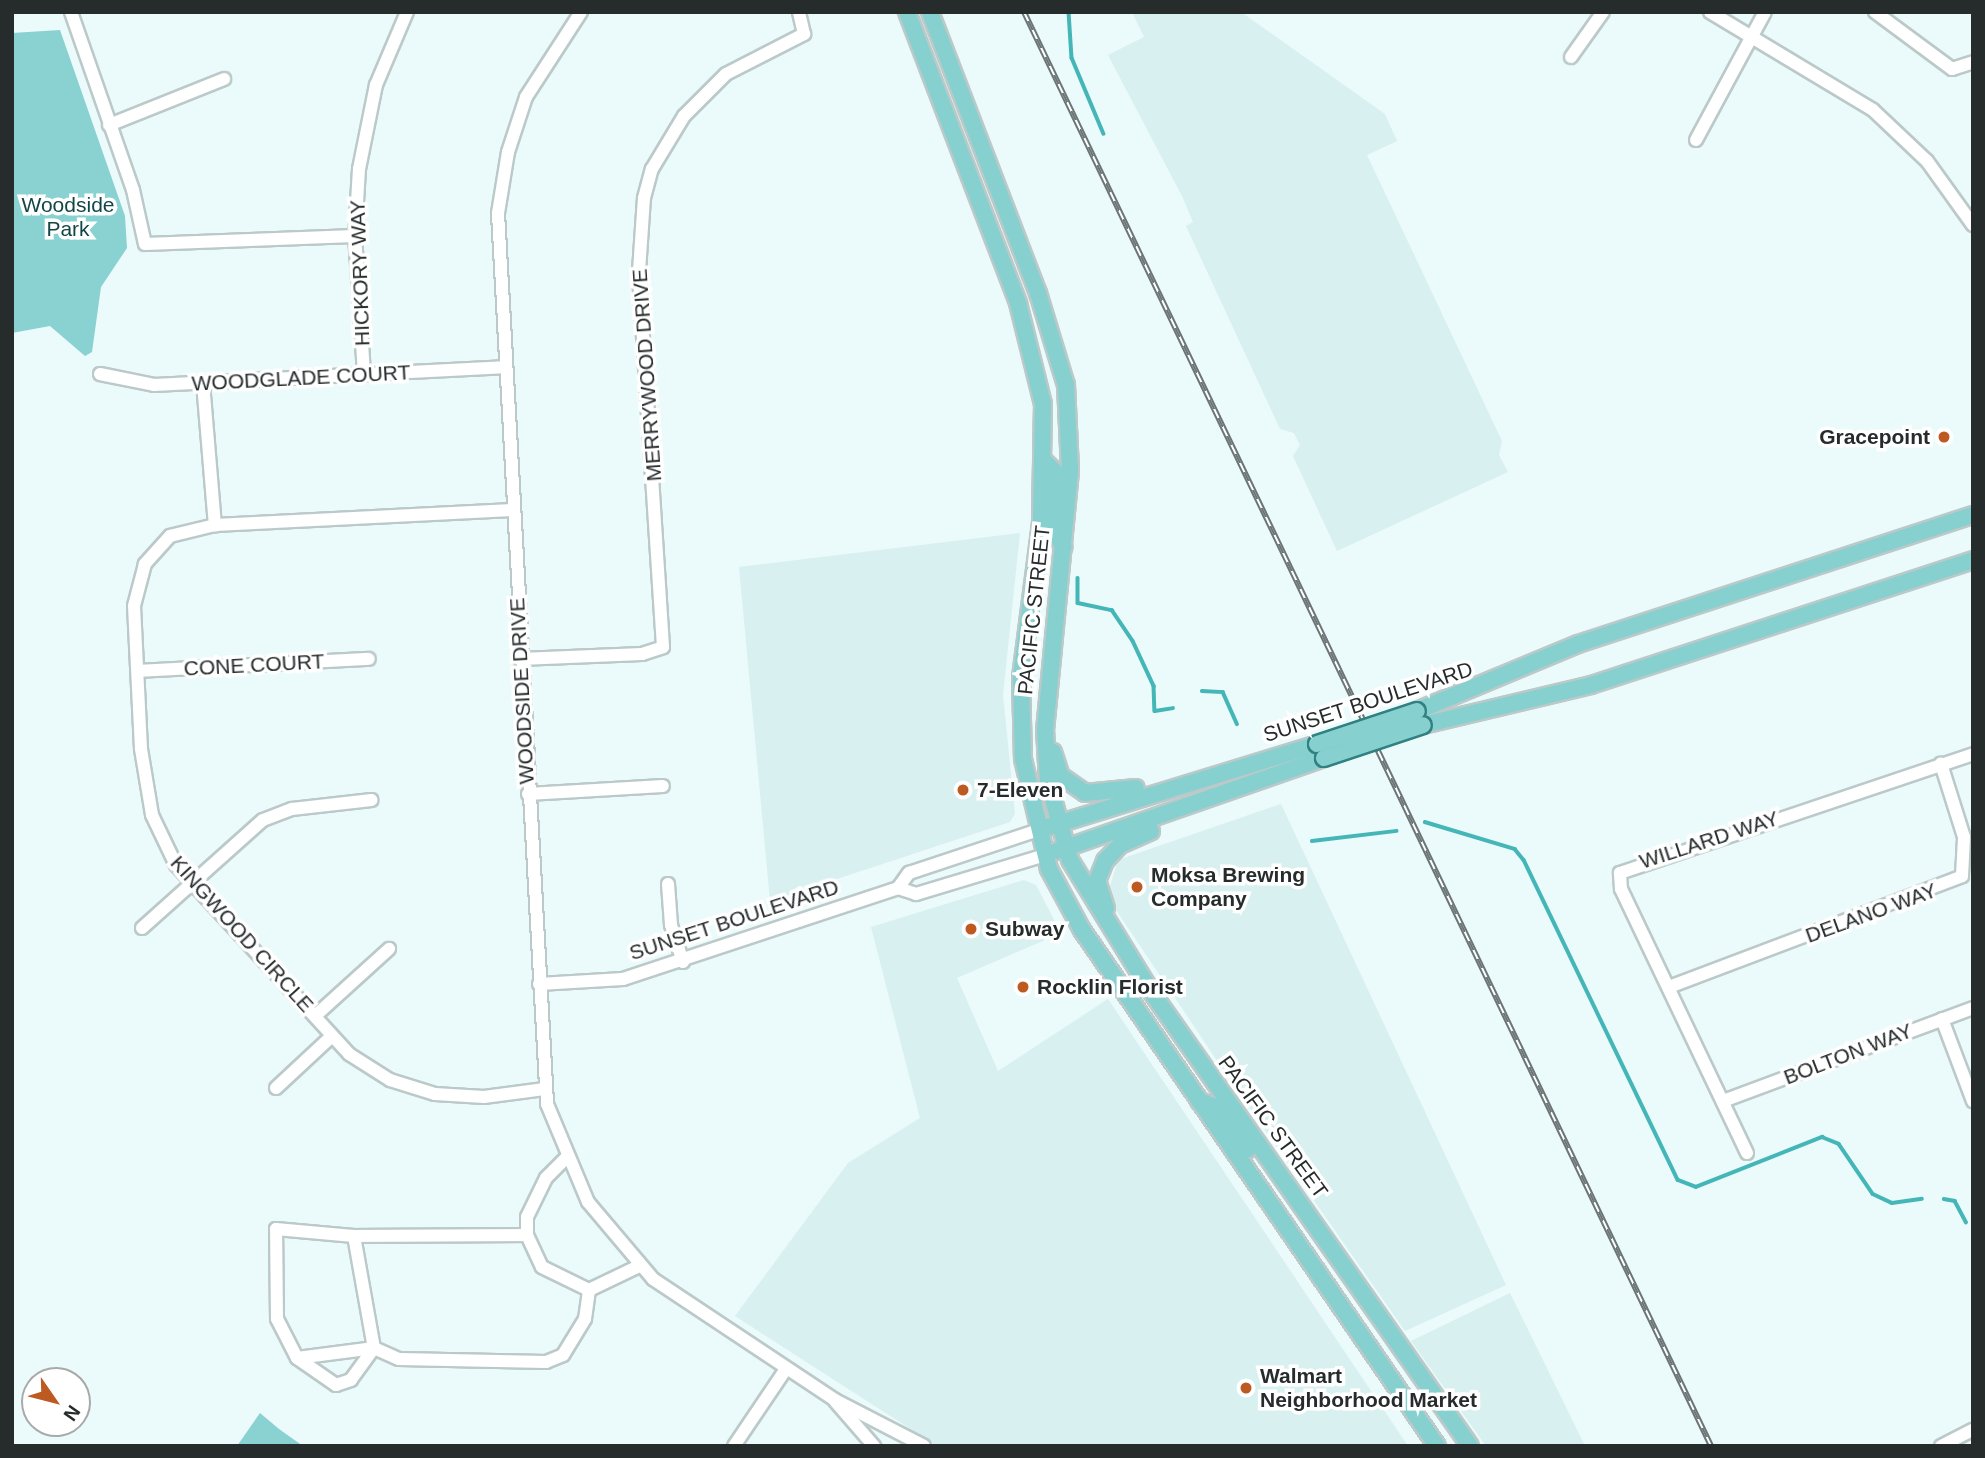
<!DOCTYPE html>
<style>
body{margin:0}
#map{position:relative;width:1985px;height:1458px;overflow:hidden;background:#ebfafa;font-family:Helvetica,sans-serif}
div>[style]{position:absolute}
.built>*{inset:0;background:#d8f0f0}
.green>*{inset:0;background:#8ad1d2}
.stream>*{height:3.5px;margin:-1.75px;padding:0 1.75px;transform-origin:1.75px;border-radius:1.75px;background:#44b6b8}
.roads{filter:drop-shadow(2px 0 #bbc9c9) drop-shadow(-2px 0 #bbc9c9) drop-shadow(0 2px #bbc9c9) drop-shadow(0 -2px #bbc9c9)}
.minor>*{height:12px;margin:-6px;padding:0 6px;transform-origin:6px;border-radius:6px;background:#fff}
.major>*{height:16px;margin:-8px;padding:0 8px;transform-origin:8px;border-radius:8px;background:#87d0d0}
.rail>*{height:6px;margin-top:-3px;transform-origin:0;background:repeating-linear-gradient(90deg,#fff 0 10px,#6c7575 0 20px);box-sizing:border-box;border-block:2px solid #6c7575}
.bridges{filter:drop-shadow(2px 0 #318182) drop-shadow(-2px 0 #318182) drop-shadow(0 2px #318182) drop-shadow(0 -2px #318182)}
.major-bridge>*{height:16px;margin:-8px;padding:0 8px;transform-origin:8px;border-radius:8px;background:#87d0d0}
.dots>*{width:19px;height:19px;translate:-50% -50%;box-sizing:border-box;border:4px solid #fff;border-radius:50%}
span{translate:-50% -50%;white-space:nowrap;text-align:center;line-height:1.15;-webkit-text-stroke:7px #fff;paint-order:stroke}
.park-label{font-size:21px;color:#134647}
.street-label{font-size:21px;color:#262b2b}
.poi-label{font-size:21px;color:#262b2b;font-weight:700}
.right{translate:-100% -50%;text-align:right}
.left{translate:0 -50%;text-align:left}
.frame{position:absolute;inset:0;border:14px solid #262b2b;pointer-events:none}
.north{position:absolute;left:21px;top:1367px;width:70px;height:70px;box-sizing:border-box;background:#fff;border:2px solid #a8aaaa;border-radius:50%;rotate:125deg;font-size:19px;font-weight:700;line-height:28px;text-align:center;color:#262b2b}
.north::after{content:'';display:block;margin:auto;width:24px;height:32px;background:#bd5a22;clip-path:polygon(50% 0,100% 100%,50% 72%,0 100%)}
</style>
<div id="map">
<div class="built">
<i style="clip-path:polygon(1132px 12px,1241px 12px,1385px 114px,1397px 141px,1367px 155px,1502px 441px,1499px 455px,1508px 472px,1337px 551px,1293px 456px,1300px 445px,1294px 433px,1280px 429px,1186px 226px,1193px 222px,1183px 198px,1108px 55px,1144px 37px)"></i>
<i style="clip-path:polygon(1020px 533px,1003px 695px,1015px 814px,1010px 822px,770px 901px,739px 567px)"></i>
<i style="clip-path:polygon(1281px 804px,1506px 1285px,1405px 1331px,1228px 1077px,1114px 907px,1109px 889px,1118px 860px)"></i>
<i style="clip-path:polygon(1024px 880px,1036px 885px,1061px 933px,957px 978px,998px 1071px,1108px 999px,1408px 1446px,937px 1446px,735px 1316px,848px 1163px,920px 1118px,871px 927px)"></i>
<i style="clip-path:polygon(1510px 1293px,1585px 1446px,1486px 1446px,1411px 1341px)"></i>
</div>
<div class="green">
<i style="clip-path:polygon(60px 30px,125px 216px,127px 248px,101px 287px,92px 352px,85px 356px,50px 326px,12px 333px,12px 33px)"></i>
<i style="clip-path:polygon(260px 1413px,279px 1429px,303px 1446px,237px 1446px)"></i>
</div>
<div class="stream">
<i style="left:1069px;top:12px;width:46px;rotate:86.3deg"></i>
<i style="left:1072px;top:58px;width:82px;rotate:67.2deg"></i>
<i style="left:1078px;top:578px;width:25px;rotate:90deg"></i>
<i style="left:1078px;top:603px;width:35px;rotate:12deg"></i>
<i style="left:1112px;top:610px;width:37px;rotate:56deg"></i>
<i style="left:1133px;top:641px;width:50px;rotate:65deg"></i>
<i style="left:1154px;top:686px;width:25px;rotate:88deg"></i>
<i style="left:1155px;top:711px;width:18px;rotate:-9deg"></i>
<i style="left:1202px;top:691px;width:21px;rotate:3deg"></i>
<i style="left:1223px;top:692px;width:35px;rotate:66deg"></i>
<i style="left:1425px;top:822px;width:94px;rotate:16.7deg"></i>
<i style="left:1515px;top:849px;width:14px;rotate:51deg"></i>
<i style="left:1524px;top:860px;width:355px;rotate:64.3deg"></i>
<i style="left:1678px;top:1180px;width:19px;rotate:21deg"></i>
<i style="left:1696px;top:1187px;width:136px;rotate:-21.6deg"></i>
<i style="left:1822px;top:1137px;width:18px;rotate:22deg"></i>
<i style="left:1839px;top:1144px;width:60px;rotate:55.8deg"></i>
<i style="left:1873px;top:1194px;width:21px;rotate:25deg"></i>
<i style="left:1892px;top:1203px;width:30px;rotate:-8deg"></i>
<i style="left:1312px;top:841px;width:85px;rotate:-6.8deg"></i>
<i style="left:1944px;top:1199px;width:11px;rotate:10deg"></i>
<i style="left:1955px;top:1201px;width:24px;rotate:62deg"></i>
</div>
<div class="roads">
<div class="minor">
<i style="left:71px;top:12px;width:188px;rotate:70.8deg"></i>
<i style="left:133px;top:190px;width:55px;rotate:77.5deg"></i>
<i style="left:145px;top:244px;width:210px;rotate:-2.2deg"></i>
<i style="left:581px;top:12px;width:101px;rotate:122.9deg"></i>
<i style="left:526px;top:97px;width:58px;rotate:108.1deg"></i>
<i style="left:508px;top:152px;width:62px;rotate:99.3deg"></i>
<i style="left:498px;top:213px;width:892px;rotate:86.85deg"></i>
<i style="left:547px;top:1104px;width:106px;rotate:67.3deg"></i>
<i style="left:588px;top:1202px;width:101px;rotate:49.8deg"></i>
<i style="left:653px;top:1279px;width:219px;rotate:33.6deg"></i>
<i style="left:835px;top:1400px;width:100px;rotate:27.3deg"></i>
<i style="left:1710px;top:12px;width:190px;rotate:31deg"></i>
<i style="left:1873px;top:110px;width:74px;rotate:43.4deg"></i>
<i style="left:1927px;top:161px;width:79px;rotate:54.3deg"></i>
<i style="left:1875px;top:12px;width:96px;rotate:36.5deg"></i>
<i style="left:1952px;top:69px;width:22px;rotate:-18deg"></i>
<i style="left:1571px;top:57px;width:55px;rotate:-54.6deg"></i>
<i style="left:109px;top:125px;width:124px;rotate:-21.8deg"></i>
<i style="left:1696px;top:140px;width:145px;rotate:-61.7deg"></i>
<i style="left:100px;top:374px;width:55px;rotate:11.5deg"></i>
<i style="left:154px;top:385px;width:350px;rotate:-2.9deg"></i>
<i style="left:364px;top:374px;width:138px;rotate:-93.7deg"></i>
<i style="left:355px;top:236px;width:67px;rotate:-86.6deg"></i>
<i style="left:359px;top:169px;width:86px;rotate:-78.6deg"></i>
<i style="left:376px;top:85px;width:79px;rotate:-67deg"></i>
<i style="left:203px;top:383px;width:143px;rotate:85.2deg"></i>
<i style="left:512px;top:510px;width:297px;rotate:177.1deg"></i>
<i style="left:215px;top:525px;width:46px;rotate:166.3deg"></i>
<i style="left:170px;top:536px;width:38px;rotate:132deg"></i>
<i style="left:145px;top:564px;width:43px;rotate:104.7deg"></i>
<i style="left:134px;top:606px;width:143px;rotate:87.2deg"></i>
<i style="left:141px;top:749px;width:67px;rotate:80.5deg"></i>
<i style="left:152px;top:815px;width:55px;rotate:64.4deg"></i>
<i style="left:176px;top:865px;width:256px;rotate:47.5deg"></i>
<i style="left:349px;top:1054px;width:49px;rotate:32.4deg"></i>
<i style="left:390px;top:1080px;width:47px;rotate:17.3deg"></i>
<i style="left:435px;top:1094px;width:49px;rotate:3.5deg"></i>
<i style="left:484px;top:1097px;width:61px;rotate:-7.6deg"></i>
<i style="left:520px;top:659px;width:122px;rotate:-2.3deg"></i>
<i style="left:642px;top:654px;width:22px;rotate:-18deg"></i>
<i style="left:663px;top:647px;width:377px;rotate:-93.7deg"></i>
<i style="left:639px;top:271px;width:73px;rotate:-86.1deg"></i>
<i style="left:644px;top:198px;width:30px;rotate:-75deg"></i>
<i style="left:652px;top:169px;width:62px;rotate:-58.9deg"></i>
<i style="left:684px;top:116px;width:59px;rotate:-45deg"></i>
<i style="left:726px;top:74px;width:88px;rotate:-27.1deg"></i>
<i style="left:804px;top:34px;width:23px;rotate:-103deg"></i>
<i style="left:138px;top:671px;width:231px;rotate:-3deg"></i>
<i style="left:528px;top:794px;width:135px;rotate:-3.4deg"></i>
<i style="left:668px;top:884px;width:41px;rotate:85.8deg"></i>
<i style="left:671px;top:925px;width:39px;rotate:72deg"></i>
<i style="left:898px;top:888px;width:19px;rotate:-54deg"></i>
<i style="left:909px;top:873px;width:136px;rotate:-18.4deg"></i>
<i style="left:142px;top:928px;width:162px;rotate:-41.8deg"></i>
<i style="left:263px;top:820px;width:31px;rotate:-21deg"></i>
<i style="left:292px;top:809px;width:80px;rotate:-6.5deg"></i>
<i style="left:539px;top:984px;width:84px;rotate:-3.4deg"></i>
<i style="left:623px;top:979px;width:290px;rotate:-18.3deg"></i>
<i style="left:898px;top:888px;width:19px;rotate:18deg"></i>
<i style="left:916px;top:894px;width:135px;rotate:-16.8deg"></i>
<i style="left:1669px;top:987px;width:313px;rotate:-20.7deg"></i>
<i style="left:1962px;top:876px;width:39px;rotate:-87deg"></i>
<i style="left:1964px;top:837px;width:77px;rotate:-107.5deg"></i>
<i style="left:315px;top:1016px;width:100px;rotate:-42.2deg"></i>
<i style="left:1942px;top:1019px;width:88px;rotate:69.3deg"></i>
<i style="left:276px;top:1088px;width:76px;rotate:-42.9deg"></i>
<i style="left:1723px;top:1101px;width:267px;rotate:-20.4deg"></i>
<i style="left:1747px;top:1153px;width:293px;rotate:-115.5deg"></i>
<i style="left:1621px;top:889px;width:16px;rotate:-94deg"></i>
<i style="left:1620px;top:873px;width:373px;rotate:-18.6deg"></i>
<i style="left:566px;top:1158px;width:28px;rotate:135deg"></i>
<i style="left:546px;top:1178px;width:43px;rotate:116deg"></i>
<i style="left:527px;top:1217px;width:18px;rotate:90deg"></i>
<i style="left:527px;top:1235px;width:35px;rotate:65deg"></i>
<i style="left:542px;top:1267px;width:52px;rotate:26.1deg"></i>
<i style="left:589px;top:1290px;width:55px;rotate:-25.6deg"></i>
<i style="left:527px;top:1235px;width:173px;rotate:179.7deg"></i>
<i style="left:354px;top:1236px;width:114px;rotate:79.9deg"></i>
<i style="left:374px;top:1348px;width:27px;rotate:24deg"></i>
<i style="left:399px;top:1359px;width:147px;rotate:1.2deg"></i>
<i style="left:546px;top:1362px;width:18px;rotate:-22deg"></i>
<i style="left:563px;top:1355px;width:42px;rotate:-58.6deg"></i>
<i style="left:585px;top:1319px;width:29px;rotate:-82deg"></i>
<i style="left:297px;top:1358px;width:78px;rotate:-7.4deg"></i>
<i style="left:374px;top:1348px;width:39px;rotate:126deg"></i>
<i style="left:351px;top:1380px;width:16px;rotate:162deg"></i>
<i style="left:336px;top:1385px;width:47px;rotate:-145.3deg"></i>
<i style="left:297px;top:1358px;width:44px;rotate:-117.1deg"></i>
<i style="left:277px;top:1319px;width:90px;rotate:-90.6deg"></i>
<i style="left:276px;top:1229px;width:78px;rotate:5.1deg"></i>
<i style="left:835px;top:1401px;width:60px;rotate:49.1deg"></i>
<i style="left:734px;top:1446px;width:93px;rotate:-56deg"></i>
<i style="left:1941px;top:1446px;width:36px;rotate:-27deg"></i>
</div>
<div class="major">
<i style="left:907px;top:12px;width:311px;rotate:69.1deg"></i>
<i style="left:1018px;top:303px;width:104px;rotate:76.1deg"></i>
<i style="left:1043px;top:404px;width:119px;rotate:91deg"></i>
<i style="left:1041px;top:523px;width:156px;rotate:97.4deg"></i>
<i style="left:1021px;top:678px;width:81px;rotate:88.6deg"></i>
<i style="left:1023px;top:759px;width:113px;rotate:76.7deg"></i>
<i style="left:1049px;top:869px;width:69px;rotate:61.6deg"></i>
<i style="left:1082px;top:930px;width:626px;rotate:55.47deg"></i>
<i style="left:930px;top:12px;width:301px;rotate:69deg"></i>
<i style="left:1038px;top:293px;width:96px;rotate:73.1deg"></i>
<i style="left:1066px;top:385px;width:86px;rotate:87.3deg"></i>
<i style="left:1070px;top:471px;width:259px;rotate:95.5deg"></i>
<i style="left:1045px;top:729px;width:52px;rotate:86.7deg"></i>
<i style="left:1048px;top:781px;width:82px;rotate:74.4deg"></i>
<i style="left:1070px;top:860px;width:153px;rotate:58.4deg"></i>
<i style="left:1150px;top:990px;width:557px;rotate:54.94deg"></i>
<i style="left:1045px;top:462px;width:18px;rotate:45deg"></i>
<i style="left:1058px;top:475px;width:53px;rotate:96.5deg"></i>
<i style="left:1052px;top:528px;width:22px;rotate:58deg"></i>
<i style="left:1417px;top:711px;width:174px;rotate:-22.6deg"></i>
<i style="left:1578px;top:644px;width:416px;rotate:-18.1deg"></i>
<i style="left:1423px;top:725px;width:173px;rotate:-13.4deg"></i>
<i style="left:1591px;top:685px;width:402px;rotate:-18.1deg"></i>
<i style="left:1053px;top:752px;width:25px;rotate:72deg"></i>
<i style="left:1061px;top:776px;width:29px;rotate:35deg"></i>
<i style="left:1085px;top:793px;width:51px;rotate:-5.6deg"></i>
<i style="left:1048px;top:827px;width:282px;rotate:-17.1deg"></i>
<i style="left:1057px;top:851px;width:283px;rotate:-19.2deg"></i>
<i style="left:1106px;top:908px;width:28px;rotate:-108deg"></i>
<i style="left:1097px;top:881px;width:22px;rotate:-68deg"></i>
<i style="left:1105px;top:861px;width:22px;rotate:-47deg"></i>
<i style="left:1120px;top:845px;width:34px;rotate:-24deg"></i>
<i style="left:1199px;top:1101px;width:20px;rotate:20deg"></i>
<i style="left:1218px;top:1108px;width:51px;rotate:53.8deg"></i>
</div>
</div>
<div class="rail">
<i style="left:1024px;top:12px;width:1590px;rotate:64.4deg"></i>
</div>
<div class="bridges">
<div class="major-bridge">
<i style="left:1317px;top:744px;width:105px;rotate:-18.3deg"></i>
<i style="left:1324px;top:758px;width:104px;rotate:-18.4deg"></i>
</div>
</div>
<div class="dots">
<i style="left:1944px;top:437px;background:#bd5a22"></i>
<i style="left:963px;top:790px;background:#bd5a22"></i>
<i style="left:1137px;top:887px;background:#bd5a22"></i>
<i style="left:971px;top:929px;background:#bd5a22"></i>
<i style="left:1023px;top:987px;background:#bd5a22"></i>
<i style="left:1246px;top:1388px;background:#bd5a22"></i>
</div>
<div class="park-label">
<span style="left:68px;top:217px">Woodside<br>Park</span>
</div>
<div class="street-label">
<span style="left:360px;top:273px;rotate:-92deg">HICKORY WAY</span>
<span style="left:647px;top:375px;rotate:-94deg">MERRYWOOD DRIVE</span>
<span style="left:301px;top:378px;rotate:-3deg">WOODGLADE COURT</span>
<span style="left:1034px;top:610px;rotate:-84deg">PACIFIC STREET</span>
<span style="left:254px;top:665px;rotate:-3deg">CONE COURT</span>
<span style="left:522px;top:691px;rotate:-93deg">WOODSIDE DRIVE</span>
<span style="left:1368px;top:702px;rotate:-18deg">SUNSET BOULEVARD</span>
<span style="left:1709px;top:840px;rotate:-18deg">WILLARD WAY</span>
<span style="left:1871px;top:913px;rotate:-20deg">DELANO WAY</span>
<span style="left:734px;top:920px;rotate:-18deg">SUNSET BOULEVARD</span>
<span style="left:242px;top:934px;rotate:48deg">KINGWOOD CIRCLE</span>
<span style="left:1848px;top:1054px;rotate:-21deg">BOLTON WAY</span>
<span style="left:1273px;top:1127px;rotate:54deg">PACIFIC STREET</span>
</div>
<div class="poi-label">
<span class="right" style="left:1930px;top:437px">Gracepoint</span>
<span class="left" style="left:977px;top:790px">7-Eleven</span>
<span class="left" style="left:1151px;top:887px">Moksa Brewing<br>Company</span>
<span class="left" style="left:985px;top:929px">Subway</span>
<span class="left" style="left:1037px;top:987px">Rocklin Florist</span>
<span class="left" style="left:1260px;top:1388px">Walmart<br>Neighborhood Market</span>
</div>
<div class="frame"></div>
<div class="north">N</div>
</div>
